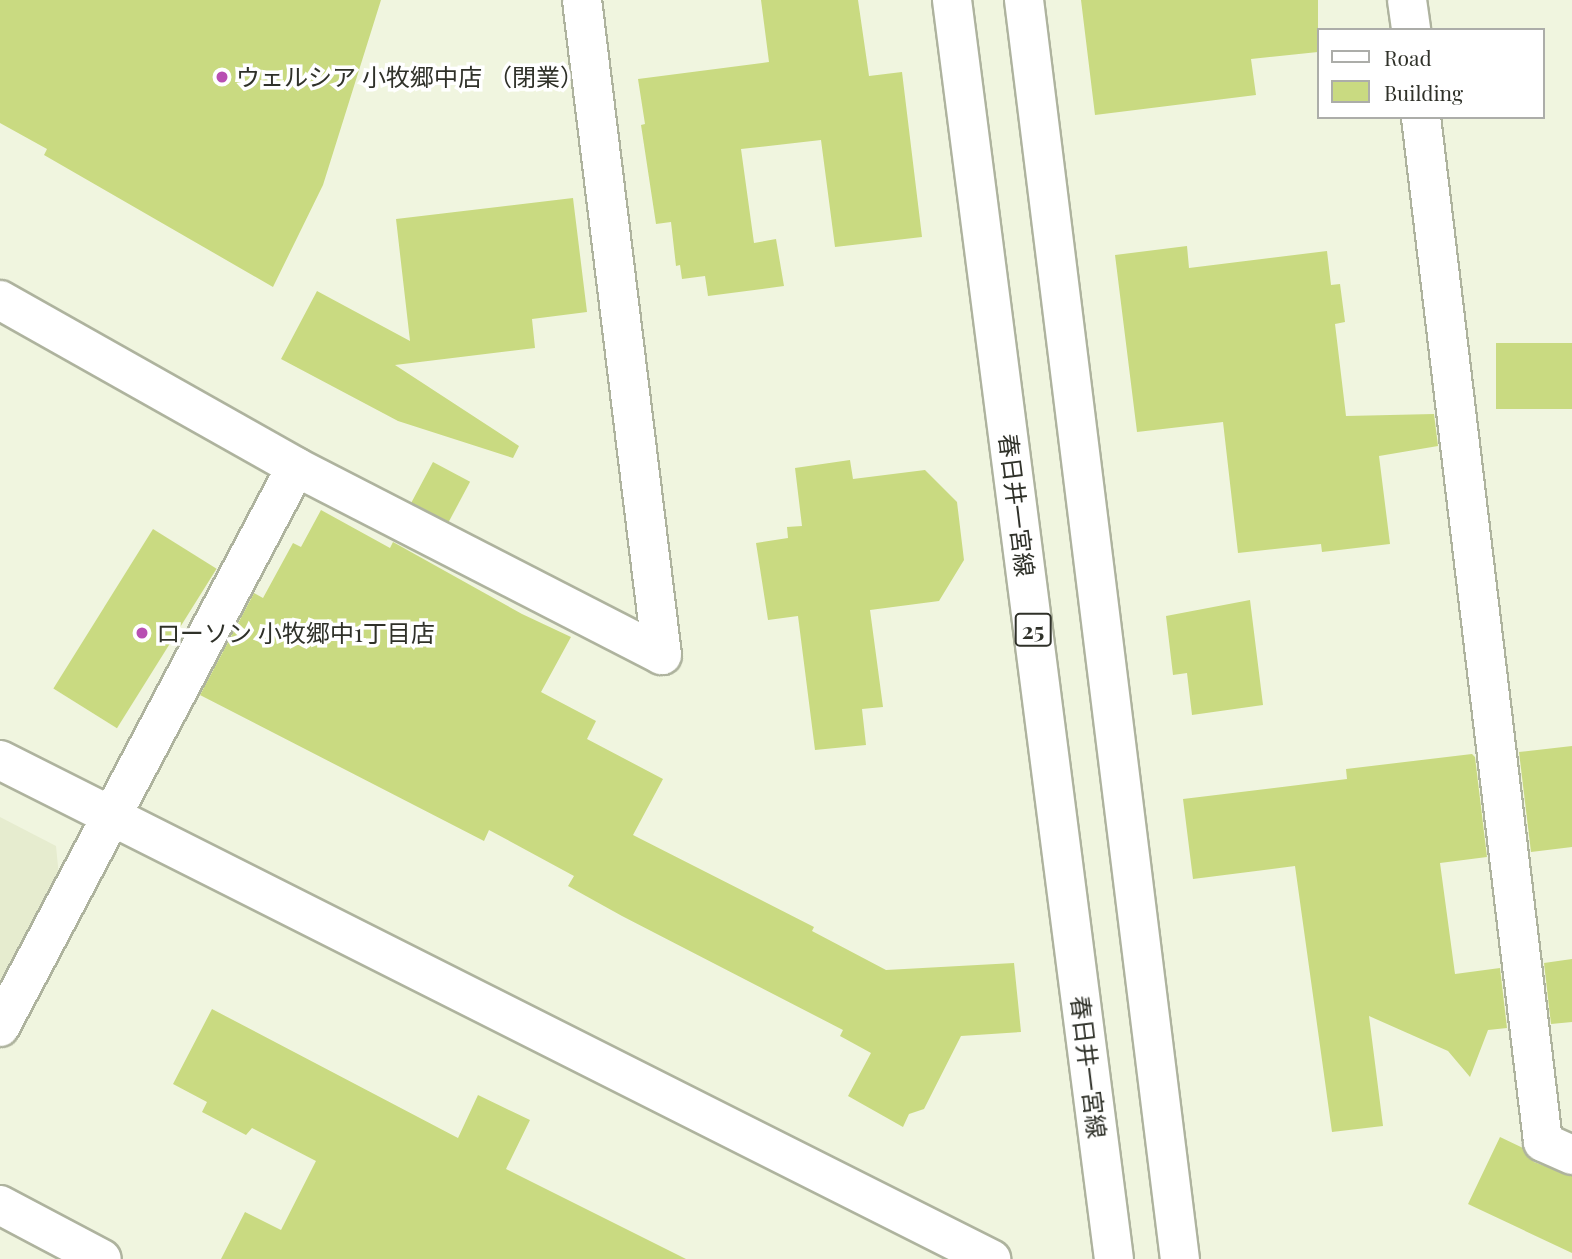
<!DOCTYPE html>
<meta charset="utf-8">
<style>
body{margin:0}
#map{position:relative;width:1572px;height:1259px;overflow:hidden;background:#f0f5df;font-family:"Playfair Display","Noto Sans JP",serif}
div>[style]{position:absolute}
.built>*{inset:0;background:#e6eccf}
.building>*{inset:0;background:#c9da81;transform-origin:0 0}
.roads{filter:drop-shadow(2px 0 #aeb39e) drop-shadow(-2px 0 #aeb39e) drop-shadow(0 2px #aeb39e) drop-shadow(0 -2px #aeb39e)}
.street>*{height:38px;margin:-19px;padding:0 19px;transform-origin:19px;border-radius:19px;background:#fff}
.secondary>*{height:38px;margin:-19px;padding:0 19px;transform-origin:19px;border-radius:19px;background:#fff}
.primary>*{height:38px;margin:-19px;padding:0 19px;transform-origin:19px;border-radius:19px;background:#fff}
.dots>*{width:19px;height:19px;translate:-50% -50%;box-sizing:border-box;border:4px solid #fff;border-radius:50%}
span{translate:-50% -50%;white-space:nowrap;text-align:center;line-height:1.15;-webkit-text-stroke:7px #fff;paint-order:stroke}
.shield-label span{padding:2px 5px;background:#fff;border:2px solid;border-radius:5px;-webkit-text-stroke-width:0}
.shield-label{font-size:23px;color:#2f3129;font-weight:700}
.poi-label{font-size:24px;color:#2f3129}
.left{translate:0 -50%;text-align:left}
.street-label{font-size:24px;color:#2f3129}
.legend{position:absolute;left:1317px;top:28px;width:228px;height:91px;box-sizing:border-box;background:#fff;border:2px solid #acada9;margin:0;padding:9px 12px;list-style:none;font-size:21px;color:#2f3129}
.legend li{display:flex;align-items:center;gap:14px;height:35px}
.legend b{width:35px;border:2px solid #acada9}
</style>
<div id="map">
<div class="built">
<i style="clip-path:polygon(0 817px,56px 846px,60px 887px,0 1004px)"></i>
</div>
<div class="building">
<i style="clip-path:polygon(0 0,381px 0,323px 185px,273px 287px,44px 155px,47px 149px,0 123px)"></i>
<i style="clip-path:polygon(761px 0,858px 0,869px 76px,902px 72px,922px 237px,835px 247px,821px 140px,741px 149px,754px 243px,776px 239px,784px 286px,708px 296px,705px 276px,682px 279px,680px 265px,676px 266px,671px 222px,656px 224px,641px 125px,645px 124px,638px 79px,769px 62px)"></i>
<i style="clip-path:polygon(1081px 0,1318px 0,1318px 52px,1251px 59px,1256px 95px,1095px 115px)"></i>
<i style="clip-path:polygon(573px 198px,587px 312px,532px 319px,535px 348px,395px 365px,519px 446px,513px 458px,398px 421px,281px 359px,317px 291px,410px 341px,396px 219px)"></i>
<i style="clip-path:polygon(1187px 246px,1189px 268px,1327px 251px,1331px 285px,1340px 284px,1345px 322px,1335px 324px,1346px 416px,1434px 414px,1438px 446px,1379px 456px,1390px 544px,1322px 552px,1321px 544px,1238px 553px,1223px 422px,1137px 432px,1115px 255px)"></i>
<i style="left:1572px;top:343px;width:66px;height:76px;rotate:90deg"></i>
<i style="clip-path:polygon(850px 460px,853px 479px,925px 470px,957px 502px,964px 560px,939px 601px,870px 610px,883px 707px,862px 709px,866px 745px,815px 750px,798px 616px,768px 620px,756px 543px,788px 538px,787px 527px,802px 526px,795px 468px)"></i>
<i style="left:433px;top:462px;width:42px;height:46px;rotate:28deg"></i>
<i style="clip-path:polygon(321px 510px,390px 548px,393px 542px,522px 614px,571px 637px,541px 692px,596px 721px,587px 739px,663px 779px,633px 835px,814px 927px,812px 931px,886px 970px,1014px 963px,1021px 1032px,961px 1036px,924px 1109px,909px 1114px,903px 1127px,848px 1096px,871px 1053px,840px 1036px,843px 1030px,622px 916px,568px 886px,574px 876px,489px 830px,484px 841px,200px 695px,254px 593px,263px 598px,293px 543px,301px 547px)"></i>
<i style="left:153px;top:529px;width:75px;height:188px;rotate:32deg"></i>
<i style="clip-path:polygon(1250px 600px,1263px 705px,1192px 715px,1187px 673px,1173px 675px,1166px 616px)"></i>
<i style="clip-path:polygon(1572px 746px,1572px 847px,1531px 852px,1519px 752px)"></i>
<i style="clip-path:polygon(1472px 754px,1475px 757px,1487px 857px,1440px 863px,1455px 974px,1500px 968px,1507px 1028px,1488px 1030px,1470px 1077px,1448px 1051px,1369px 1016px,1383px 1126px,1332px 1132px,1295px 866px,1193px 879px,1183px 799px,1347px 779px,1346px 769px)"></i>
<i style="clip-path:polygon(1572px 959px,1572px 1022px,1551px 1024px,1544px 963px)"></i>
<i style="clip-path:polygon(212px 1009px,458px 1138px,478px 1095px,530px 1120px,506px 1169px,686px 1259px,221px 1259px,245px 1212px,281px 1230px,316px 1161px,252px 1128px,246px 1135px,202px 1112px,207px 1102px,173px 1084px)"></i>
<i style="clip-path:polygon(1500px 1137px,1523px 1148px,1534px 1162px,1572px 1176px,1572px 1253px,1468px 1204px)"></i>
</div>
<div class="roads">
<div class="street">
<i style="left:582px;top:0;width:660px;rotate:83.04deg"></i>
<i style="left:1407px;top:0;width:30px;rotate:82deg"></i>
<i style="left:1421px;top:117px;width:1032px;rotate:83.21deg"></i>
<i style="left:1543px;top:1142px;width:32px;rotate:24deg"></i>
<i style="left:0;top:300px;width:340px;rotate:29.4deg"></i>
<i style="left:296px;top:467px;width:411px;rotate:27.2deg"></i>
<i style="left:0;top:1027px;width:633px;rotate:-62.14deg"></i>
<i style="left:0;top:1205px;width:115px;rotate:27.9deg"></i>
</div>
<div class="secondary">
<i style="left:0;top:760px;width:1110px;rotate:26.73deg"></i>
</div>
<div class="primary">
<i style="left:952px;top:0;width:1269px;rotate:82.67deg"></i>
<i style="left:1024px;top:0;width:1269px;rotate:82.94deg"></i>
</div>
</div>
<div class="dots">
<i style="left:222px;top:77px;background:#b84fb2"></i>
<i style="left:142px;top:633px;background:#b84fb2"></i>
</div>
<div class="shield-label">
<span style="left:1033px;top:630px">25</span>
</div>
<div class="poi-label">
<span class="left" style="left:236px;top:77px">ウェルシア 小牧郷中店 （閉業）</span>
<span class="left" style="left:156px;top:633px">ローソン 小牧郷中1丁目店</span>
</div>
<div class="street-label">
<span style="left:1017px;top:505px;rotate:83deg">春日井一宮線</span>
<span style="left:1089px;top:1067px;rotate:83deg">春日井一宮線</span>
</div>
<ul class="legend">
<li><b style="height:9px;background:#fff"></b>Road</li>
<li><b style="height:19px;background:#c9da81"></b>Building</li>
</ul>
</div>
